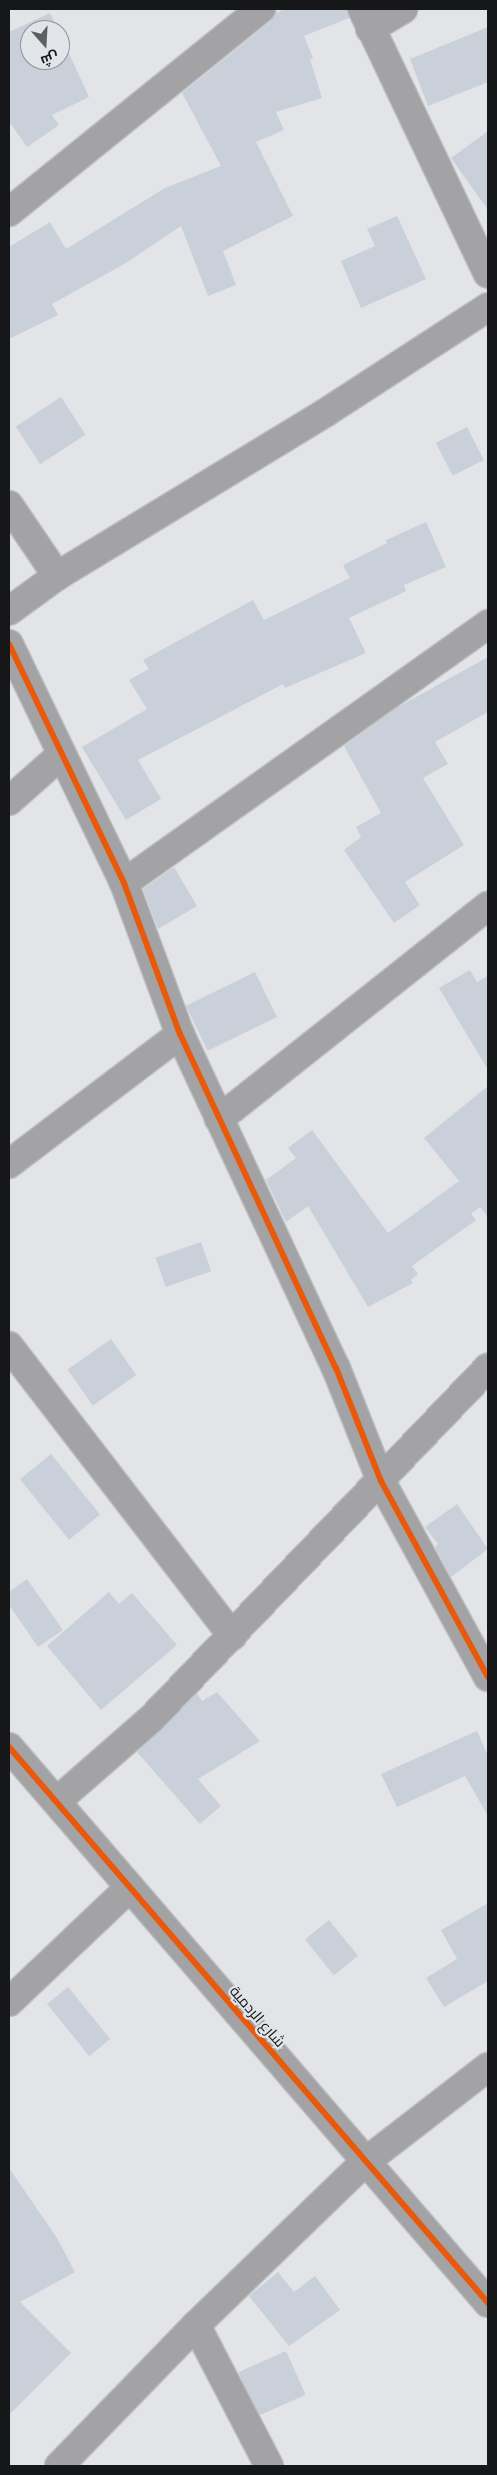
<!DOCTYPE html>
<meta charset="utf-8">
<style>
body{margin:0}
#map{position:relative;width:497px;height:2475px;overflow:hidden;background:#e2e4e7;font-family:Signika,Cairo,sans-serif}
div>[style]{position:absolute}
.building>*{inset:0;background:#cad0da;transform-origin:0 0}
.roads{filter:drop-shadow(1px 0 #bebfc1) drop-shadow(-1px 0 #bebfc1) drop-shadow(0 1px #bebfc1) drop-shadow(0 -1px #bebfc1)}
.minor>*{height:28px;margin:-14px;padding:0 14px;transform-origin:14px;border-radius:14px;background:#a3a3a5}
.cycleway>*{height:6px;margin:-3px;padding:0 3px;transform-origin:3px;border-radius:3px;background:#e8590c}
span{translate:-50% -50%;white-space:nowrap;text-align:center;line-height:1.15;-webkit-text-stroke:4.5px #e1e4e8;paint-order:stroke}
.street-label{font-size:15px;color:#161718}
.frame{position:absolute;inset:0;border:10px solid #161718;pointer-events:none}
.north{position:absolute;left:20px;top:20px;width:50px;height:50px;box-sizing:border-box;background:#e1e4e8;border:1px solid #909295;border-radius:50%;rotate:161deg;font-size:14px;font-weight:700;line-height:20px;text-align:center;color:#161718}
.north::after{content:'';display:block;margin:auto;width:18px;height:22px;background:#5d5f60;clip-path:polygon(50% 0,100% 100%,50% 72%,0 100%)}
</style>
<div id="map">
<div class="building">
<i style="clip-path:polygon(285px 9px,347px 9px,349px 18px,304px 36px,313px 58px,310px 59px,322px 98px,276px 112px,284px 130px,256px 142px,293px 216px,223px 251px,236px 285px,208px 296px,181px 226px,126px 263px,52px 304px,58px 315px,9px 339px,9px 247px,50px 222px,66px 249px,165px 188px,221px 166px,182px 93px,271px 21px,276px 13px)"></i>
<i style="clip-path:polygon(50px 13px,58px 30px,30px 30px,30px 60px,60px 60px,60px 34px,89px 97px,52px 115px,59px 125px,27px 147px,9px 121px,9px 32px)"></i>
<i style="clip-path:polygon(488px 27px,488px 82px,428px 106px,410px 59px)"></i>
<i style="clip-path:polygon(488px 131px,488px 210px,451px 158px)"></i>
<i style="clip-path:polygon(397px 216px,426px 279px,361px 308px,341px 261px,375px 246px,367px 229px)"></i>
<i style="left:61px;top:397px;width:45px;height:54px;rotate:57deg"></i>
<i style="left:467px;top:427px;width:37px;height:35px;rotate:63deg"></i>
<i style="clip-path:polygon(426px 522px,446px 567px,404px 585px,406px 591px,349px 618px,366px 653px,285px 688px,283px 684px,138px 760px,161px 799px,126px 820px,82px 747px,147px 709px,129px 680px,149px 669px,143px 660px,253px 600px,264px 620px,350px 578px,343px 565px,387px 543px,386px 540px)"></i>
<i style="clip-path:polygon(488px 657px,488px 712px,435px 742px,448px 764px,423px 778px,464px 845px,405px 882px,420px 905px,394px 923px,344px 850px,361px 837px,356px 827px,381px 813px,344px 746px,398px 707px)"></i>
<i style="clip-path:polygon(174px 867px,197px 906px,158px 929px,143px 889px)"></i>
<i style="clip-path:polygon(470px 970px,477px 982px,488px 976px,488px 1070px,439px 988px)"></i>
<i style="left:255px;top:972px;width:50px;height:77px;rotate:64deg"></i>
<i style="clip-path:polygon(488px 1086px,488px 1217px,480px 1207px,471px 1214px,476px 1220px,412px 1266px,418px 1274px,411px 1280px,413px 1283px,368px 1307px,308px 1206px,286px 1222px,266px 1180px,296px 1158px,288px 1148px,312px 1130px,388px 1233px,459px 1181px,424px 1138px)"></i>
<i style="left:201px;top:1242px;width:31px;height:48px;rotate:71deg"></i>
<i style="left:111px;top:1339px;width:44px;height:53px;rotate:55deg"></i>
<i style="left:51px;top:1454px;width:78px;height:40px;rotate:51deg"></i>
<i style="clip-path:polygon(457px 1504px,488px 1549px,451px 1577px,435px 1547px,438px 1544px,425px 1527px)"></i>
<i style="clip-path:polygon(27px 1579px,63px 1630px,38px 1647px,9px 1605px,9px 1592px)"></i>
<i style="clip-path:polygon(109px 1592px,119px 1604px,132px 1593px,177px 1645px,101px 1710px,47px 1646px)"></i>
<i style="clip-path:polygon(217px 1692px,260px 1741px,198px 1779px,221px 1806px,200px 1824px,137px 1752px,197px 1693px,202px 1701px)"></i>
<i style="clip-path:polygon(477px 1731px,488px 1756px,488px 1816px,465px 1776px,397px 1807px,381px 1774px)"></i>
<i style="clip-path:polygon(488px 1903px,488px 1981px,444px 2007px,426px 1978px,457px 1959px,441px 1930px)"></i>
<i style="left:329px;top:1920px;width:46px;height:31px;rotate:51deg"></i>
<i style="left:68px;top:1987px;width:67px;height:27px;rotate:51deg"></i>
<i style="clip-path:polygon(9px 2168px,57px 2238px,75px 2272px,20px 2302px,71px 2353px,9px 2415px)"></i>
<i style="clip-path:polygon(278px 2272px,294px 2292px,315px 2276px,340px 2310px,289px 2346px,249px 2296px)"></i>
<i style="left:286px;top:2351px;width:48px;height:52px;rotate:66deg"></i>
</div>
<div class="roads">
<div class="minor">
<i style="left:362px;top:9px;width:293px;rotate:64.6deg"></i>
<i style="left:370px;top:29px;width:39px;rotate:-31deg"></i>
<i style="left:9px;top:212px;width:324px;rotate:-38.9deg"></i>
<i style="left:9px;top:505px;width:86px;rotate:55.9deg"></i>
<i style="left:9px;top:611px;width:59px;rotate:-36.1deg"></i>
<i style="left:57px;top:576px;width:314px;rotate:-31.3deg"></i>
<i style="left:325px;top:413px;width:194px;rotate:-33deg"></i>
<i style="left:9px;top:644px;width:265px;rotate:64.3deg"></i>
<i style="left:124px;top:883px;width:161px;rotate:69.7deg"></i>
<i style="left:180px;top:1034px;width:369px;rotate:65deg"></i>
<i style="left:336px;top:1368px;width:122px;rotate:68.3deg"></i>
<i style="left:381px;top:1481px;width:223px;rotate:61.4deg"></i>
<i style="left:9px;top:801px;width:69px;rotate:-41.5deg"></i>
<i style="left:124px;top:883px;width:447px;rotate:-35.4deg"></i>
<i style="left:219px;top:1119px;width:343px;rotate:-38.4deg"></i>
<i style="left:9px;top:1164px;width:215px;rotate:-37.2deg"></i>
<i style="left:9px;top:1346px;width:366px;rotate:52.4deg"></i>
<i style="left:9px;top:1747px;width:734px;rotate:49.25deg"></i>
<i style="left:57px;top:1801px;width:126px;rotate:-41.1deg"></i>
<i style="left:152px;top:1718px;width:485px;rotate:-46.2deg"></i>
<i style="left:9px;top:2002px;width:166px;rotate:-43.5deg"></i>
<i style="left:196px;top:2325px;width:159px;rotate:62.6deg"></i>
<i style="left:59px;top:2466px;width:197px;rotate:-45.8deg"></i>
<i style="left:196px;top:2325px;width:235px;rotate:-44deg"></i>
<i style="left:365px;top:2162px;width:155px;rotate:-37.7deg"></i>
</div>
</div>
<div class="cycleway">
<i style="left:9px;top:644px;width:265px;rotate:64.3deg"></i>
<i style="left:124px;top:883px;width:161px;rotate:69.7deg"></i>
<i style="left:180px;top:1034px;width:369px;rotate:65deg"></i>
<i style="left:336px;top:1368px;width:122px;rotate:68.3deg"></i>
<i style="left:381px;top:1481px;width:223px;rotate:61.4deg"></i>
<i style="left:9px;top:1747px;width:734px;rotate:49.25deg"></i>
</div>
<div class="street-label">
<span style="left:257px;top:2017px;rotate:49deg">شارع الردمية</span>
</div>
<div class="frame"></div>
<div class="north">ش</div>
</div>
